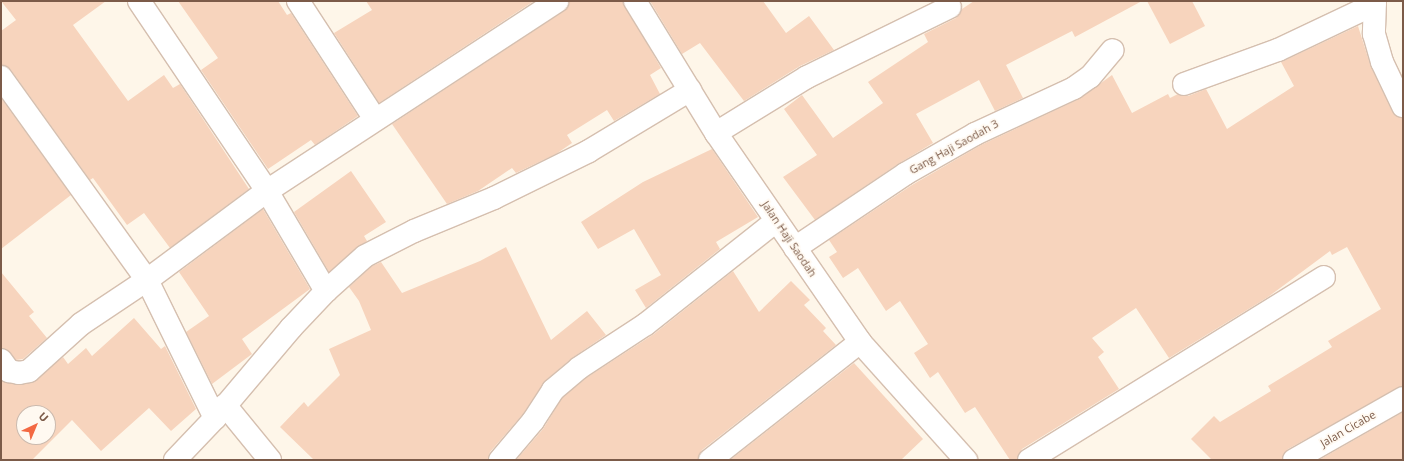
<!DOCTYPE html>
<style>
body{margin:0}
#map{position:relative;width:1404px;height:461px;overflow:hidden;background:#fef6e9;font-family:"Open Sans",sans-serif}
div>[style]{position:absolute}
.building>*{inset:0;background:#f7d4bd}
.roads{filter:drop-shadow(1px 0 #d5bfaf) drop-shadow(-1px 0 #d5bfaf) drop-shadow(0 1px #d5bfaf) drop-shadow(0 -1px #d5bfaf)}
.minor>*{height:22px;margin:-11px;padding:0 11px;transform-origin:11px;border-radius:11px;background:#fff}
span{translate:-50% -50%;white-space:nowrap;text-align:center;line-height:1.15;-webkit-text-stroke:3.5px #fff9f1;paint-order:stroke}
.street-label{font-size:11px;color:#7c5b49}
.frame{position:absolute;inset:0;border:2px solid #7c5b49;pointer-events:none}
.north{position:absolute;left:16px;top:405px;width:40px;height:40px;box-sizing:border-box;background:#fff9f1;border:1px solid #cbbaae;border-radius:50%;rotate:44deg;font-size:11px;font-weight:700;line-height:16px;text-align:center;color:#7c5b49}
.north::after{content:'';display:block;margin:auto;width:14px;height:18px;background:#f36943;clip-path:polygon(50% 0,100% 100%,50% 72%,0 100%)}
</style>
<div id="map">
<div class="building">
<i style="clip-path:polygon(1px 1px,106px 1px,73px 25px,128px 101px,164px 75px,173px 88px,180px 84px,249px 189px,170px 248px,144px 213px,127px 225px,93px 178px,90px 180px,11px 70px,1px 65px,1px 31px,16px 20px)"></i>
<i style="clip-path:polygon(178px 1px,278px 1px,287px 15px,291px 13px,358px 116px,315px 145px,311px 140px,268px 169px,201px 70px,218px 58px)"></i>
<i style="clip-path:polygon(366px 1px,534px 1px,379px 103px,334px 33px,372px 10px)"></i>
<i style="clip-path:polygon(569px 1px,623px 1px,661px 68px,650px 75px,660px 94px,614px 121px,607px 110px,567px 135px,572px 143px,556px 154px,516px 173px,512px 168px,478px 191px,447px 204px,392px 124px,564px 11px)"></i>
<i style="clip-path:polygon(650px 1px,763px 1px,786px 33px,809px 16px,834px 50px,800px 66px,744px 101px,700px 43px,682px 54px)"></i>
<i style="clip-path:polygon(974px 1px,1142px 1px,1075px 37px,1072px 31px,1006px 65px,1023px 98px,995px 111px,979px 80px,916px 114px,933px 143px,898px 164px,815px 220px,783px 177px,817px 155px,784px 109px,802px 95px,833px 138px,883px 103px,868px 82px,928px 42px,924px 34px,956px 18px,962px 9px)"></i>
<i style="clip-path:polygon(1147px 1px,1192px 1px,1205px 26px,1170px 44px)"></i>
<i style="clip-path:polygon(1358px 26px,1371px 67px,1392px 111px,1403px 118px,1403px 386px,1288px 449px,1282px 460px,1212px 460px,1191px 439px,1214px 416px,1220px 422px,1271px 391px,1268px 386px,1332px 347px,1328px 341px,1381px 309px,1347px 247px,1332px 255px,1330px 251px,1268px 297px,1169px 358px,1136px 308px,1092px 338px,1104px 352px,1098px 357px,1119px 389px,1022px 449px,1017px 460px,1010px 460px,975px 407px,965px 413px,938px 372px,930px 378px,914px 353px,928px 344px,900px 301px,886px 311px,858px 268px,843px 278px,829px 257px,837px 252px,829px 240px,912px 185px,981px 145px,1079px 99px,1112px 75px,1132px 113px,1168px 94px,1170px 98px,1178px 94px,1188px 96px,1206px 89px,1227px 129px,1294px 86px,1281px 62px)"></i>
<i style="clip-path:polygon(1px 98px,71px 195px,1px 249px)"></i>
<i style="clip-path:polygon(712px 149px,758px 217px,716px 242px,720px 249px,646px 308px,635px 290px,661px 275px,634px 229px,598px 249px,581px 222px,643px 182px)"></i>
<i style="clip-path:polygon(351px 171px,386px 222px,364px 236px,367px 241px,329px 272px,294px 212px)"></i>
<i style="clip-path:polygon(263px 209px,310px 289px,242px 339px,252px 354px,212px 384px,186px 332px,209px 316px,179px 272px)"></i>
<i style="clip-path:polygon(506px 247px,551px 340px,587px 311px,606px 335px,572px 358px,545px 381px,523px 414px,490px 452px,488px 460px,314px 460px,280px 427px,304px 402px,308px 407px,340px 375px,329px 349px,371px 330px,359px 301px,349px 287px,372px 266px,381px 262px,402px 293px,480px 261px)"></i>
<i style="clip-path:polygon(733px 271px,759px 312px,791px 281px,810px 300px,804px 305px,826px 328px,823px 331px,836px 345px,702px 450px,698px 460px,517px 459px,543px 429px,562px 398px,586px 378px,654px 334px)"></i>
<i style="clip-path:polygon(1px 272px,34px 312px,29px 316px,47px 338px,23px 359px,16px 360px,6px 349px,1px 348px)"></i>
<i style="clip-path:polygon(evenodd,134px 318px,161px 349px,165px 346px,196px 409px,171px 431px,149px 408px,101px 451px,72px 420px,32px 460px,1px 460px,1px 380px,17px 385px,31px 383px,63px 357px,68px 364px,86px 348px,92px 356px,134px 318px,24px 413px,48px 413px,48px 437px,24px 437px,24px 413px)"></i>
<i style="clip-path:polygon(854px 363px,923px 439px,901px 460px,730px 460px)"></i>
<i style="clip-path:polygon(1403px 412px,1403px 460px,1319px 460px)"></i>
</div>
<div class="roads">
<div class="minor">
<i style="left:139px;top:1px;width:229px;rotate:56deg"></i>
<i style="left:267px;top:191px;width:116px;rotate:59.5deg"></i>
<i style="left:298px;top:1px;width:141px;rotate:56.9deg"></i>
<i style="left:635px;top:1px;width:155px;rotate:58.5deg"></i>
<i style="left:716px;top:133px;width:254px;rotate:55.4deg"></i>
<i style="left:860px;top:342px;width:159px;rotate:48.1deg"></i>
<i style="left:1375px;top:1px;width:33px;rotate:92deg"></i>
<i style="left:1374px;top:34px;width:29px;rotate:74deg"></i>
<i style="left:1382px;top:62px;width:49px;rotate:64.5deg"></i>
<i style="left:1px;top:77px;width:250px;rotate:54.3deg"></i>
<i style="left:147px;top:280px;width:154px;rotate:63.8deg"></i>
<i style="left:1184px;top:84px;width:100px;rotate:-19.9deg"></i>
<i style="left:1278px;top:50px;width:107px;rotate:-25.4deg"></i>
<i style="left:716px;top:133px;width:107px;rotate:-31.6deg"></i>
<i style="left:807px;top:77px;width:159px;rotate:-26.1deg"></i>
<i style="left:795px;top:248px;width:133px;rotate:-33.9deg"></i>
<i style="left:905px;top:174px;width:81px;rotate:-29.7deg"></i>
<i style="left:975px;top:134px;width:109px;rotate:-24.9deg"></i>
<i style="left:1074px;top:88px;width:19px;rotate:-35deg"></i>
<i style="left:1090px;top:77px;width:35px;rotate:-50deg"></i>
<i style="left:1px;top:360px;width:14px;rotate:54deg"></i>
<i style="left:9px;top:371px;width:10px;rotate:11deg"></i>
<i style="left:19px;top:373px;width:10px;rotate:-11deg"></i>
<i style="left:29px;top:371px;width:70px;rotate:-42.1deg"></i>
<i style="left:81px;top:324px;width:79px;rotate:-33.7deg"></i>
<i style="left:147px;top:280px;width:149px;rotate:-36.6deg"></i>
<i style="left:267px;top:191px;width:347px;rotate:-33.2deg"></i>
<i style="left:225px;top:405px;width:71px;rotate:50.7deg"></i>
<i style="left:175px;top:460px;width:58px;rotate:-46.4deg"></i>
<i style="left:215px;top:418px;width:118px;rotate:-49.8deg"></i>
<i style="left:291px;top:328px;width:51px;rotate:-46.6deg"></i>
<i style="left:326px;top:291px;width:52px;rotate:-41.9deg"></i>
<i style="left:365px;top:256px;width:55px;rotate:-27deg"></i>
<i style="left:414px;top:231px;width:87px;rotate:-22.4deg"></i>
<i style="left:494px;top:198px;width:106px;rotate:-26.3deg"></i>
<i style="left:589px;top:151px;width:118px;rotate:-31.1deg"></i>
<i style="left:500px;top:460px;width:51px;rotate:-49.8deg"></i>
<i style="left:533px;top:421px;width:37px;rotate:-57deg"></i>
<i style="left:553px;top:390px;width:34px;rotate:-40deg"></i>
<i style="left:579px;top:368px;width:80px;rotate:-33.3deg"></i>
<i style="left:646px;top:324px;width:166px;rotate:-38.4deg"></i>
<i style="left:710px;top:460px;width:191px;rotate:-38.2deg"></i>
<i style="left:1029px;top:460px;width:347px;rotate:-31.8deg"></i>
<i style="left:1294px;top:460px;width:125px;rotate:-29.6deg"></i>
</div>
</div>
<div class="street-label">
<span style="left:954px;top:147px;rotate:-29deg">Gang Haji Saodah 3</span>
<span style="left:789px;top:239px;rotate:56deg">Jalan Haji Saodah</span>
<span style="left:1348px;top:429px;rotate:-30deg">Jalan Cicabe</span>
</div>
<div class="frame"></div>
<div class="north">U</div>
</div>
